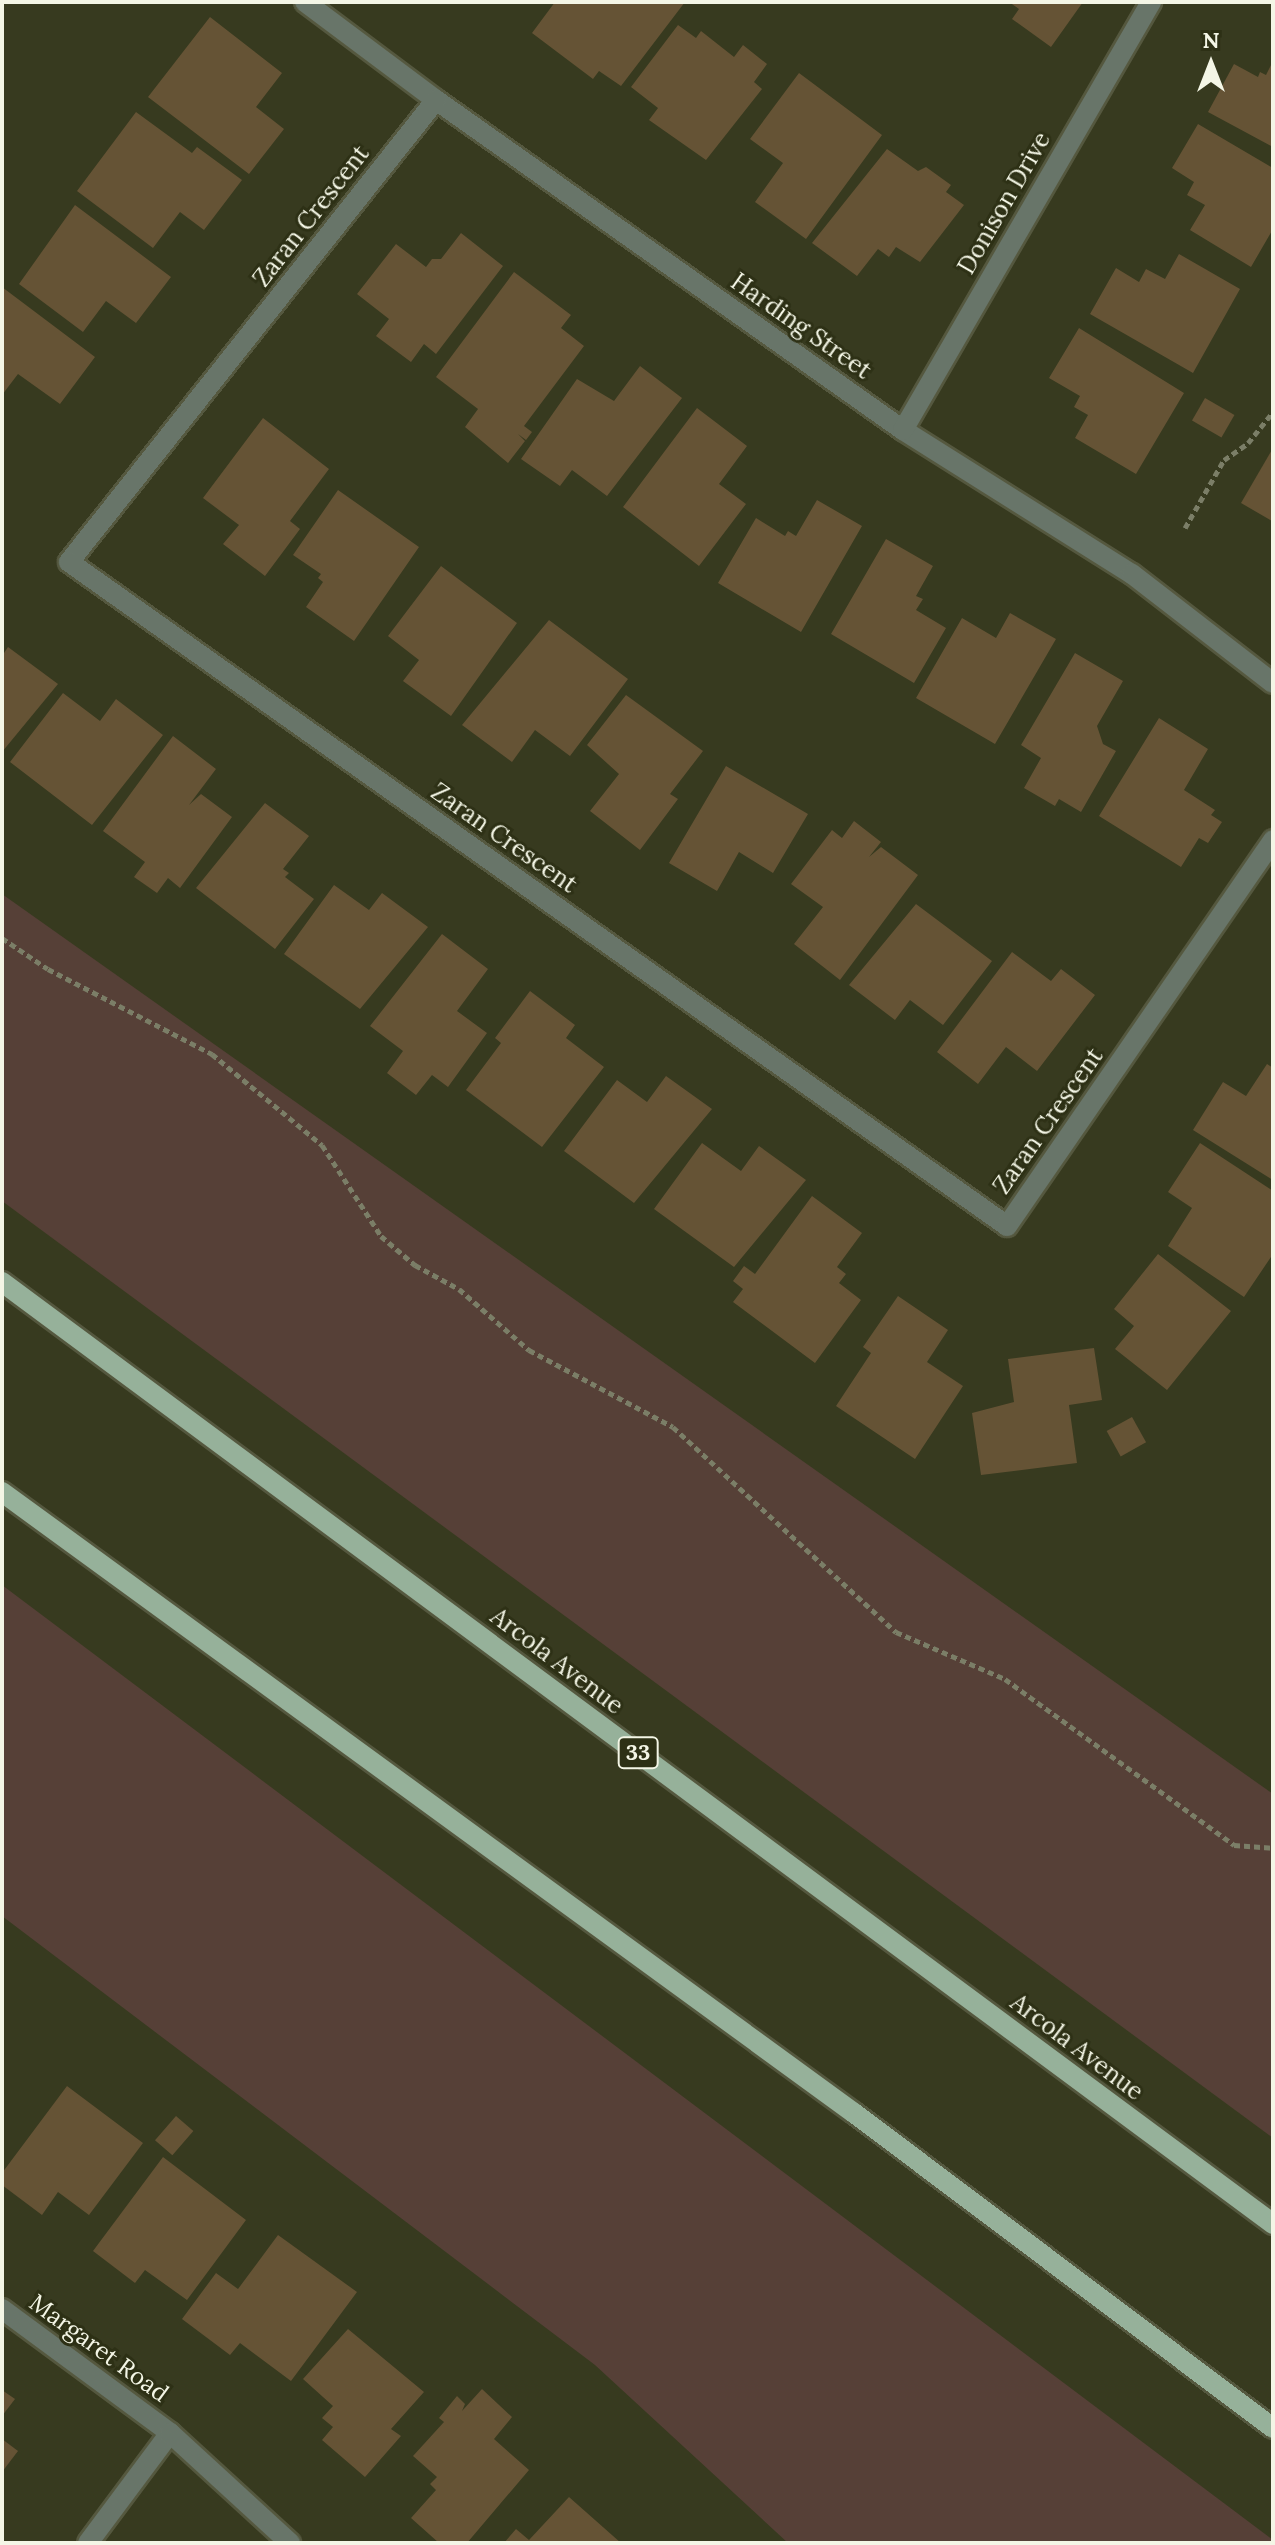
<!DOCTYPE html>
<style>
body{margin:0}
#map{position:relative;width:1275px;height:2545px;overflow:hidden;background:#373a1f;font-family:Lora,serif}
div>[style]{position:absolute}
.green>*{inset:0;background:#564037}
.building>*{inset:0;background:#655335;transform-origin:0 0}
.path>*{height:5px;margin-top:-2.5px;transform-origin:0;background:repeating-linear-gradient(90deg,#7b7e67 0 6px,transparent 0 10px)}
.roads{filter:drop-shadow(2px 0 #55583f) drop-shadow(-2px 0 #55583f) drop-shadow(0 2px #55583f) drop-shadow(0 -2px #55583f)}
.minor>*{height:20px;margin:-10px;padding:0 10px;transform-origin:10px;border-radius:10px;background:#687569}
.major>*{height:20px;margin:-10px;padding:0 10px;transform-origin:10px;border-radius:10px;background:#96b19a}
span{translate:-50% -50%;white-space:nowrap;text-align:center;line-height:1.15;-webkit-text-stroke:6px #2d3015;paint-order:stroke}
.shield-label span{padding:2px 6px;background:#2d3015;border:2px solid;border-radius:6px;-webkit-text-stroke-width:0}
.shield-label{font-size:22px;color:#f4f6e6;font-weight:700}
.street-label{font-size:24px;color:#f4f6e6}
.frame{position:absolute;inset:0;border:4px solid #f4f6e6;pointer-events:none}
.north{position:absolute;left:1171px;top:24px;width:80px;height:80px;-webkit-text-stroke:6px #2d3015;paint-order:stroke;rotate:0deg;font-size:22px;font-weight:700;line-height:32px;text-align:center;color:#f4f6e6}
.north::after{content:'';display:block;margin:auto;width:28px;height:36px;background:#f4f6e6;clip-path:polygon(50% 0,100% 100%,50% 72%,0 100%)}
</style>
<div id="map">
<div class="green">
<i style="clip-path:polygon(2px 894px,1273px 1794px,1273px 2138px,2px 1201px)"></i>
<i style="clip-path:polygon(2px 1585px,1273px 2540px,1273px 2543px,788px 2543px,595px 2365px,2px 1916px)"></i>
</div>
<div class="building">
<i style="clip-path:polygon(555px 2px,685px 2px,621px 86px,599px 71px,593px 79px,532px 33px)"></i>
<i style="clip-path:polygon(1009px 2px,1083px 2px,1051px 47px,1012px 19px,1019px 9px)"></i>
<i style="clip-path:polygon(210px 17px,282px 73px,256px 107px,284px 129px,249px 174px,148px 97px)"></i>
<i style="clip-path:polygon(678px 25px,696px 38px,701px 31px,734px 57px,743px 45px,767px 64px,754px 82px,762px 89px,706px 160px,649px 120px,658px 108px,631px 87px)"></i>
<i style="clip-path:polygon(1273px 61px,1273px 147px,1208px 112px,1234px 64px,1258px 77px,1260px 72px,1266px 75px)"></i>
<i style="clip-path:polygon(799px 73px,882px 135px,806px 239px,755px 202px,783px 163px,750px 139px)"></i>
<i style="clip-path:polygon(136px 112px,192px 153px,197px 147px,242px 180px,204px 230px,180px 212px,153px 248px,77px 191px)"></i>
<i style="clip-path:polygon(1198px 124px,1273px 168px,1273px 229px,1251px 267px,1190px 230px,1205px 205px,1187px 195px,1194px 182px,1172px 168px)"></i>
<i style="clip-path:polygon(887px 149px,918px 171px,926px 167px,951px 185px,946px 192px,964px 205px,920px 262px,896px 247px,889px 257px,878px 249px,857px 276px,812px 243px)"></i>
<i style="clip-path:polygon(75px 205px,171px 277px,136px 323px,106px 301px,83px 332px,19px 284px)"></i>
<i style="clip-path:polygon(461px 233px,503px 266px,436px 354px,424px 344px,411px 362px,376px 336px,389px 319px,357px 294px,396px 244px,426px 267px,432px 259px,441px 259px)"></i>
<i style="clip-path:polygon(1179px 254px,1240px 289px,1193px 373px,1090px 314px,1116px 268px,1139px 282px,1146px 269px,1165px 279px)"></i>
<i style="clip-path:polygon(514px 272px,571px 315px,561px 328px,584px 346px,524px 426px,532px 432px,526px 440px,518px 434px,525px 441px,508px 463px,465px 427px,478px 409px,436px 377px)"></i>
<i style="clip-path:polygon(2px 287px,95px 357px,60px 404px,18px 374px,2px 395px)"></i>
<i style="clip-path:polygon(1079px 328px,1184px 393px,1136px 474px,1075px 438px,1088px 415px,1074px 407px,1080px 396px,1049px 378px)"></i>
<i style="clip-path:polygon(640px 366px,682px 398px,607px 496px,572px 470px,560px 486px,521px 459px,577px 379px,614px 401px)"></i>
<i style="left:1205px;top:398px;width:34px;height:26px;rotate:30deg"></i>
<i style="clip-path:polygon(697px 408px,747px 446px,719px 484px,746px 504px,699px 566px,623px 507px)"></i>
<i style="clip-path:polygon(263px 418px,329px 469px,290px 521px,300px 529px,265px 576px,223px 544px,239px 525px,203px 498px)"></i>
<i style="clip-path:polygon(1273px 448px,1273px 519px,1272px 521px,1241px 503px)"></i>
<i style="clip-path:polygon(338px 490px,419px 547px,354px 641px,306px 607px,323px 582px,318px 578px,321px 574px,293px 555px)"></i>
<i style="clip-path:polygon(817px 500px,862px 526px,801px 632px,718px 583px,756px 518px,785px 536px,788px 531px,796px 536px)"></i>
<i style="clip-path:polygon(886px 539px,933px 566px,916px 596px,923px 599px,916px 610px,946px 628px,914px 683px,831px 634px)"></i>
<i style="clip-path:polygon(441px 566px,517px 623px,451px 716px,403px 681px,419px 660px,388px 636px)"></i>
<i style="clip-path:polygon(1010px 613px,1056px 639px,995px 744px,916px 698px,962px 618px,996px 638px)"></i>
<i style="clip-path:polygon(549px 620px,628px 679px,570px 756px,535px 730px,512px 762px,462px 725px)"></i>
<i style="clip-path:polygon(8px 647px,58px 684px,2px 752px,2px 656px)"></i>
<i style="clip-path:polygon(1075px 653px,1123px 681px,1097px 726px,1103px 744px,1116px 751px,1081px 812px,1059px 799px,1055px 806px,1024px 788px,1041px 758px,1021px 745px)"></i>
<i style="clip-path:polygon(63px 693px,100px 721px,116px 699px,163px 735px,92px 825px,10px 762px)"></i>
<i style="clip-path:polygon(626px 695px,703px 751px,670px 794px,678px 799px,640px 850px,590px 811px,619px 774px,587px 745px)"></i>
<i style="clip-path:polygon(1159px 718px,1208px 749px,1184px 790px,1215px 810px,1211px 815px,1222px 822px,1208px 843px,1199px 838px,1181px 867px,1099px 816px)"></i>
<i style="clip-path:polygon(173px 736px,216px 769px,189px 805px,201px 794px,232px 817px,180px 888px,168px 878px,157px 893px,134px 877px,145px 862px,103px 831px)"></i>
<i style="clip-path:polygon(726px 766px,808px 814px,773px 873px,739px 852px,717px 891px,669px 863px)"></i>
<i style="clip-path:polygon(265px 803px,309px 836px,283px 869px,289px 873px,285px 877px,314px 899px,275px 949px,196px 888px)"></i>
<i style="clip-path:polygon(854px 821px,881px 842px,869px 857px,881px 847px,918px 875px,840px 980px,794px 944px,823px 907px,791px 884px,832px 830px,842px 838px)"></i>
<i style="clip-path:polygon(334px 885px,369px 910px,382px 893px,428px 927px,360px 1009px,284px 954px)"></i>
<i style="clip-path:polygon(916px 904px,992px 961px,943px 1025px,910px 1000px,895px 1020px,849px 985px)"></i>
<i style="clip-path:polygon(442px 934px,488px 969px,457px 1011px,487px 1033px,448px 1087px,432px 1075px,416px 1095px,387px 1073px,403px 1051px,370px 1026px)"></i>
<i style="clip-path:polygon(1012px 952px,1051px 981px,1061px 969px,1095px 995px,1037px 1071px,1006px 1047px,978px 1084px,937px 1052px)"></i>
<i style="clip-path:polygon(530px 991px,575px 1025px,566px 1038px,604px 1067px,542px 1147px,466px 1090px,501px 1043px,495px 1038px)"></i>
<i style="clip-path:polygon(1267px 1064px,1273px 1068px,1273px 1180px,1193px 1130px,1223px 1082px,1246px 1096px)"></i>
<i style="clip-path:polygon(666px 1076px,712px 1109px,634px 1203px,564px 1151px,617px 1080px,647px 1102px)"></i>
<i style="clip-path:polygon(702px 1143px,741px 1171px,759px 1146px,806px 1180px,734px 1267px,654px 1209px)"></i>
<i style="clip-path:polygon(1200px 1143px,1273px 1191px,1273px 1254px,1244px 1297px,1168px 1246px,1192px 1208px,1168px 1192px)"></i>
<i style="clip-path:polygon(812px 1196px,862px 1233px,837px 1267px,846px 1274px,839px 1283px,861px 1300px,815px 1363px,733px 1302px,743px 1289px,733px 1281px,744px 1266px,755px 1274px)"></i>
<i style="clip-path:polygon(1158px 1254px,1231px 1311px,1167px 1390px,1115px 1349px,1134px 1326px,1114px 1309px)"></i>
<i style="clip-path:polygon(898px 1296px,948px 1330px,927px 1362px,963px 1386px,915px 1459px,836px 1406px,871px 1353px,863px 1347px)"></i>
<i style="clip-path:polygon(1094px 1348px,1102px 1400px,1069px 1405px,1077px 1463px,981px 1475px,972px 1413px,1014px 1402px,1008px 1359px)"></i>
<i style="left:1132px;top:1417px;width:29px;height:29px;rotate:61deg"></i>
<i style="clip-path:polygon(67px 2086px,143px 2143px,89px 2215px,58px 2192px,42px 2215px,2px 2185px,2px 2173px)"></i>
<i style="left:176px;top:2116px;width:23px;height:32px;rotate:41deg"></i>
<i style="clip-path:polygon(163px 2157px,246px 2220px,187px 2300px,145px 2270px,135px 2283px,93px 2251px)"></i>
<i style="clip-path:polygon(278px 2235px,357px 2292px,291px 2381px,240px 2343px,230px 2355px,182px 2319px,216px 2273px,238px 2289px)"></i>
<i style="clip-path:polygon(348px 2329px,424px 2392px,391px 2429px,401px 2436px,365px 2477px,322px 2440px,333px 2427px,322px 2418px,333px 2406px,303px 2379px)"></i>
<i style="clip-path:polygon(482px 2389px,512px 2417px,494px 2439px,529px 2470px,467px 2543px,439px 2543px,411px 2518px,436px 2490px,430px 2484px,437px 2477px,413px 2456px,444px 2422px,439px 2418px,457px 2396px,465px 2404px,462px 2411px)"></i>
<i style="clip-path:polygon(2px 2390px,15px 2399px,2px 2416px)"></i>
<i style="clip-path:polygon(2px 2439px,18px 2451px,2px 2472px)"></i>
<i style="clip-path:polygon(569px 2497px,621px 2543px,504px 2543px,516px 2529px,529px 2540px)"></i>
</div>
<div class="path">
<i style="left:1185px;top:528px;width:78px;rotate:-60.2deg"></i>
<i style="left:1224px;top:460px;width:29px;rotate:-35deg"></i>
<i style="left:1248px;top:443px;width:40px;rotate:-51deg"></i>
<i style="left:2px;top:938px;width:55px;rotate:34deg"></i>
<i style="left:48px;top:969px;width:185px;rotate:27.4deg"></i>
<i style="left:212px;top:1054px;width:143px;rotate:39.6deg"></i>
<i style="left:322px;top:1145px;width:108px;rotate:57deg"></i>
<i style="left:381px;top:1236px;width:45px;rotate:40.5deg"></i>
<i style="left:415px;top:1265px;width:50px;rotate:28.6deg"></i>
<i style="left:459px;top:1289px;width:93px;rotate:41.1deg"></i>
<i style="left:529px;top:1350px;width:163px;rotate:28.1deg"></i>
<i style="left:673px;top:1427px;width:303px;rotate:42.6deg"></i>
<i style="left:896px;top:1632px;width:119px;rotate:23.3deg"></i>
<i style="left:1005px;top:1679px;width:283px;rotate:35.9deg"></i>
<i style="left:1234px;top:1845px;width:39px;rotate:4deg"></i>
</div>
<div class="roads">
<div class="minor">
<i style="left:305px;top:2px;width:164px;rotate:36.8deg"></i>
<i style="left:436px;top:100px;width:572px;rotate:35.25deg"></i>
<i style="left:903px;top:430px;width:271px;rotate:32.2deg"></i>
<i style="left:1132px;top:574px;width:178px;rotate:37.7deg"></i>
<i style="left:436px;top:100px;width:590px;rotate:128.46deg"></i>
<i style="left:69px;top:562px;width:1149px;rotate:35.29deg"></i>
<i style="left:1007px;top:1226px;width:469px;rotate:-55.4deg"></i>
<i style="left:903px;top:430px;width:495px;rotate:-59.9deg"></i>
<i style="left:2px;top:2309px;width:209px;rotate:36.4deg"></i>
<i style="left:170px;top:2433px;width:137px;rotate:126.7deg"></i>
<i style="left:170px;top:2433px;width:163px;rotate:42.5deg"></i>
</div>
<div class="major">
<i style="left:2px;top:1282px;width:1582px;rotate:36.54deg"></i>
<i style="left:2px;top:1492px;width:1054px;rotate:36.09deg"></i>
<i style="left:854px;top:2113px;width:524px;rotate:36.94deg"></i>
</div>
</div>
<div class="shield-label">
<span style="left:638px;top:1753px">33</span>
</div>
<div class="street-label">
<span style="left:1004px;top:203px;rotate:-60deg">Donison Drive</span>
<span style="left:311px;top:216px;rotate:-52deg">Zaran Crescent</span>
<span style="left:801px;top:326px;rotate:35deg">Harding Street</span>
<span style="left:504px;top:838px;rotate:35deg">Zaran Crescent</span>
<span style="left:1048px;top:1121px;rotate:-55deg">Zaran Crescent</span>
<span style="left:557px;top:1661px;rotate:37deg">Arcola Avenue</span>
<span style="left:1077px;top:2047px;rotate:37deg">Arcola Avenue</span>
<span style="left:99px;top:2348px;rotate:36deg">Margaret Road</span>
</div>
<div class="frame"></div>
<div class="north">N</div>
</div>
